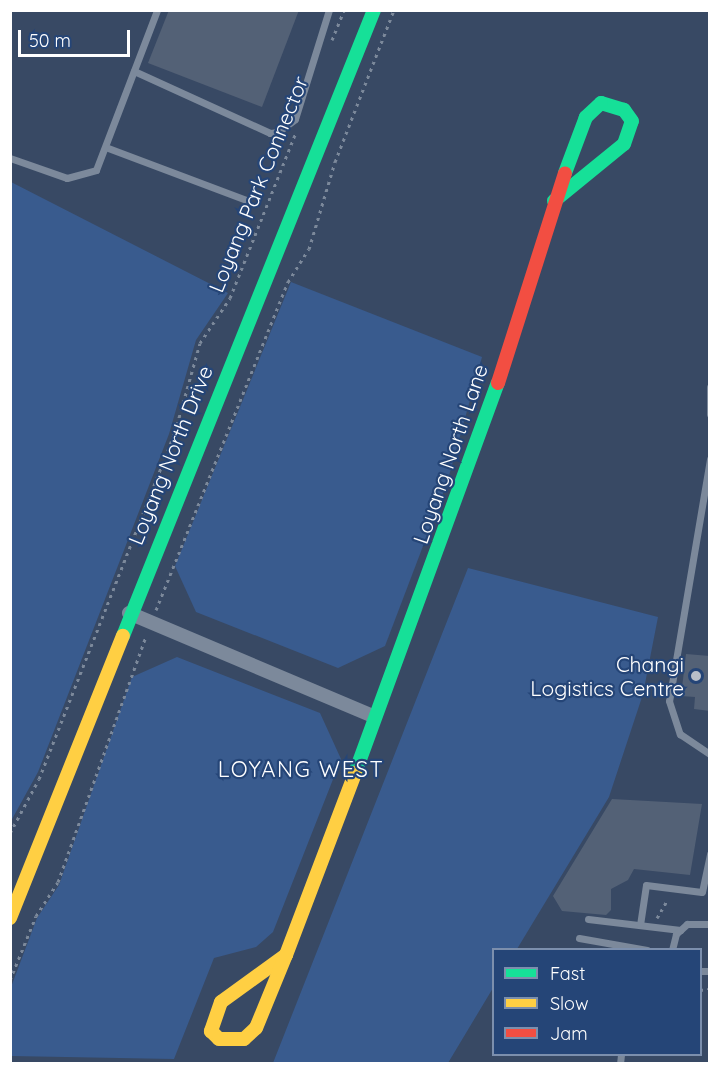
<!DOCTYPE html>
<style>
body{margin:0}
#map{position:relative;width:720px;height:1074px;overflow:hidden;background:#384964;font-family:Quicksand,sans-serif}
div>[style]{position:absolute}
.green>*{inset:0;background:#395b8e}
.building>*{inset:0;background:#536176}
.path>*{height:3px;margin-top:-1.5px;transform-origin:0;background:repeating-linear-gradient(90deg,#7c899b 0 3px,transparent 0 7.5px)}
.lane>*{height:7px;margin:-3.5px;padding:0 3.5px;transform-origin:3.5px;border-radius:3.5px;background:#7c899b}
.street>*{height:14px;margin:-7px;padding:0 7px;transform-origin:7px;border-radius:7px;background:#7c899b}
.fast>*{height:14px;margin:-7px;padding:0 7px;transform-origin:7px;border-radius:7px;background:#16e098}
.slow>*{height:14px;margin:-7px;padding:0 7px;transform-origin:7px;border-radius:7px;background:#ffcf43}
.jam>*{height:14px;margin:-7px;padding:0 7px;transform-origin:7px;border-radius:7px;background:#f24e42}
.dots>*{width:16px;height:16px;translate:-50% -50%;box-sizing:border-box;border:3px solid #254577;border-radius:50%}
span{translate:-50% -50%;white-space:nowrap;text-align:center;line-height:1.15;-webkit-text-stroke:4.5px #254577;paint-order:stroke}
.street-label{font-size:21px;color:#fff}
.poi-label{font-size:21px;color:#fff}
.right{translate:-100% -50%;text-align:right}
.neighbourhood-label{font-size:22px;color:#fff;letter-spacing:1.5px}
.frame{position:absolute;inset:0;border:12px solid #fff;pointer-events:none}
.legend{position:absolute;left:492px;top:948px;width:210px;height:108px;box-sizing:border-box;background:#254577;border:2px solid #7c8fad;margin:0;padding:8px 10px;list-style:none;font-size:18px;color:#fff}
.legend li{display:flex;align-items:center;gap:12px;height:30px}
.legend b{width:30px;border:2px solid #7c8fad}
.scale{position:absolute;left:18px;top:30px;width:112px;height:27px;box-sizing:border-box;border:3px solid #fff;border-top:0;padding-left:8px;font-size:18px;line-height:21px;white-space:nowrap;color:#fff;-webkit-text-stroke:4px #254577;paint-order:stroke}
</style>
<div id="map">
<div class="green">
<i style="clip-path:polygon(11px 182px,228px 293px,196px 340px,169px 434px,38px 772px,11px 821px)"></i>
<i style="clip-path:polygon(291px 282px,482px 357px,447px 483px,385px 646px,338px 668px,196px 612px,175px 566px)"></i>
<i style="clip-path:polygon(468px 568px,658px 617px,643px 694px,609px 797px,517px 949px,494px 950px,493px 988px,448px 1063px,273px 1063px)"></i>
<i style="clip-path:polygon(177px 657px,320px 713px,341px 759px,273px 932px,256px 947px,214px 958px,174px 1059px,11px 1056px,11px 987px,37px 918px,59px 885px,132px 677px)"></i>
</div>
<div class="building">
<i style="clip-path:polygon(169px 10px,299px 10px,262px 107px,148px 63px)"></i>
<i style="clip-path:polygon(686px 654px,710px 656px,710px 711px,694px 709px,695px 697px,681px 696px)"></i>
<i style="clip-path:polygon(612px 799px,702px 804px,690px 875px,634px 869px,628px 880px,611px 889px,611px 910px,606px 915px,562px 911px,553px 896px)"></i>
</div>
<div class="path">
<i style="left:332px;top:40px;width:32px;rotate:-68deg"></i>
<i style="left:156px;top:610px;width:354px;rotate:-68.1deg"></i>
<i style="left:288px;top:282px;width:39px;rotate:-58deg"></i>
<i style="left:309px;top:249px;width:91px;rotate:-73.4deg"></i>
<i style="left:335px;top:162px;width:163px;rotate:-68.8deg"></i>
<i style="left:10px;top:833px;width:61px;rotate:-61.8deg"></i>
<i style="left:39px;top:779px;width:373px;rotate:-68.6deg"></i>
<i style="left:175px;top:432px;width:92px;rotate:-74.3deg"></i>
<i style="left:200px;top:343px;width:54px;rotate:-56.3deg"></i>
<i style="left:230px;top:298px;width:179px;rotate:-68.3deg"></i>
<i style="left:657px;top:918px;width:22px;rotate:-60deg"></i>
<i style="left:10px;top:980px;width:69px;rotate:-67.9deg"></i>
<i style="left:36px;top:916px;width:40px;rotate:-57.1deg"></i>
<i style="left:58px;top:882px;width:261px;rotate:-70.3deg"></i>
<i style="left:700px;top:990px;width:10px;rotate:-6deg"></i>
</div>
<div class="lane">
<i style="left:134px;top:71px;width:149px;rotate:24.5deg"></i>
<i style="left:270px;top:133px;width:8px;rotate:-7deg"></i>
<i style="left:278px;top:132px;width:21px;rotate:-37deg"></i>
<i style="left:295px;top:119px;width:114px;rotate:-72.7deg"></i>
<i style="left:108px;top:148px;width:147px;rotate:20.6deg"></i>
<i style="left:10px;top:158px;width:60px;rotate:19.3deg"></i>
<i style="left:67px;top:178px;width:30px;rotate:-15deg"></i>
<i style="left:96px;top:170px;width:171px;rotate:-69.1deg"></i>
<i style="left:710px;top:387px;width:27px;rotate:90deg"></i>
<i style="left:710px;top:459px;width:245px;rotate:99.6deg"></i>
<i style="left:669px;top:701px;width:35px;rotate:72deg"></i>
<i style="left:680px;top:734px;width:36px;rotate:34deg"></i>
<i style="left:588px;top:919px;width:93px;rotate:6.8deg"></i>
<i style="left:640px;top:925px;width:40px;rotate:-81.5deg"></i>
<i style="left:646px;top:885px;width:56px;rotate:7.1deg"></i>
<i style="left:702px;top:892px;width:39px;rotate:-78deg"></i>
<i style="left:579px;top:938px;width:69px;rotate:10deg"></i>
<i style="left:672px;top:950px;width:16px;rotate:-76deg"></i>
<i style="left:676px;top:934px;width:15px;rotate:-42deg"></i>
<i style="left:687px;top:924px;width:23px"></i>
<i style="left:700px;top:971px;width:10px"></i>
<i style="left:620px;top:1064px;width:10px;rotate:-84deg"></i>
</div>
<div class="street">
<i style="left:129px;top:613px;width:267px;rotate:22.9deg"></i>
</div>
<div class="fast">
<i style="left:554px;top:201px;width:90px;rotate:-39.2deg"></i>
<i style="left:624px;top:144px;width:24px;rotate:-71deg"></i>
<i style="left:632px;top:121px;width:14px;rotate:-126deg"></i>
<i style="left:624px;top:110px;width:24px;rotate:-163deg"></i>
<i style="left:601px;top:103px;width:21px;rotate:137deg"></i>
<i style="left:586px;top:117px;width:60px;rotate:110.6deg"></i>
<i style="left:123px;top:636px;width:674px;rotate:-68.15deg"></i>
<i style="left:355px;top:773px;width:415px;rotate:-69.9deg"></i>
</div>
<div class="slow">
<i style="left:10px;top:918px;width:304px;rotate:-68.2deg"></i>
<i style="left:286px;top:955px;width:80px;rotate:144.1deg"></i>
<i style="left:221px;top:1002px;width:31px;rotate:109deg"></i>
<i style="left:211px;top:1031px;width:11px;rotate:45deg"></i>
<i style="left:219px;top:1039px;width:25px"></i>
<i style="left:244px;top:1039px;width:16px;rotate:-43deg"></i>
<i style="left:256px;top:1028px;width:79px;rotate:-67.7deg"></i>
<i style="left:286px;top:955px;width:195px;rotate:-69.2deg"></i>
</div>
<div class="jam">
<i style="left:498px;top:383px;width:220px;rotate:-72.3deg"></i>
</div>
<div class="dots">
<i style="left:696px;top:676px;background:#b9bfc9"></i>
</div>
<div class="street-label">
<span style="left:258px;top:184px;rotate:-68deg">Loyang Park Connector</span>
<span style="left:450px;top:454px;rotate:-71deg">Loyang North Lane</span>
<span style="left:170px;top:455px;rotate:-68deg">Loyang North Drive</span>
</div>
<div class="poi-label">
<span class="right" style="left:684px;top:676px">Changi<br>Logistics Centre</span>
</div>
<div class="neighbourhood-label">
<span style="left:301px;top:770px">LOYANG WEST</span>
</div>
<div class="frame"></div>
<ul class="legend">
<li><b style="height:8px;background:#16e098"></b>Fast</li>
<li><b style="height:8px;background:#ffcf43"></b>Slow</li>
<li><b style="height:8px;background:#f24e42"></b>Jam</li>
</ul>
<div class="scale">50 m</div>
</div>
